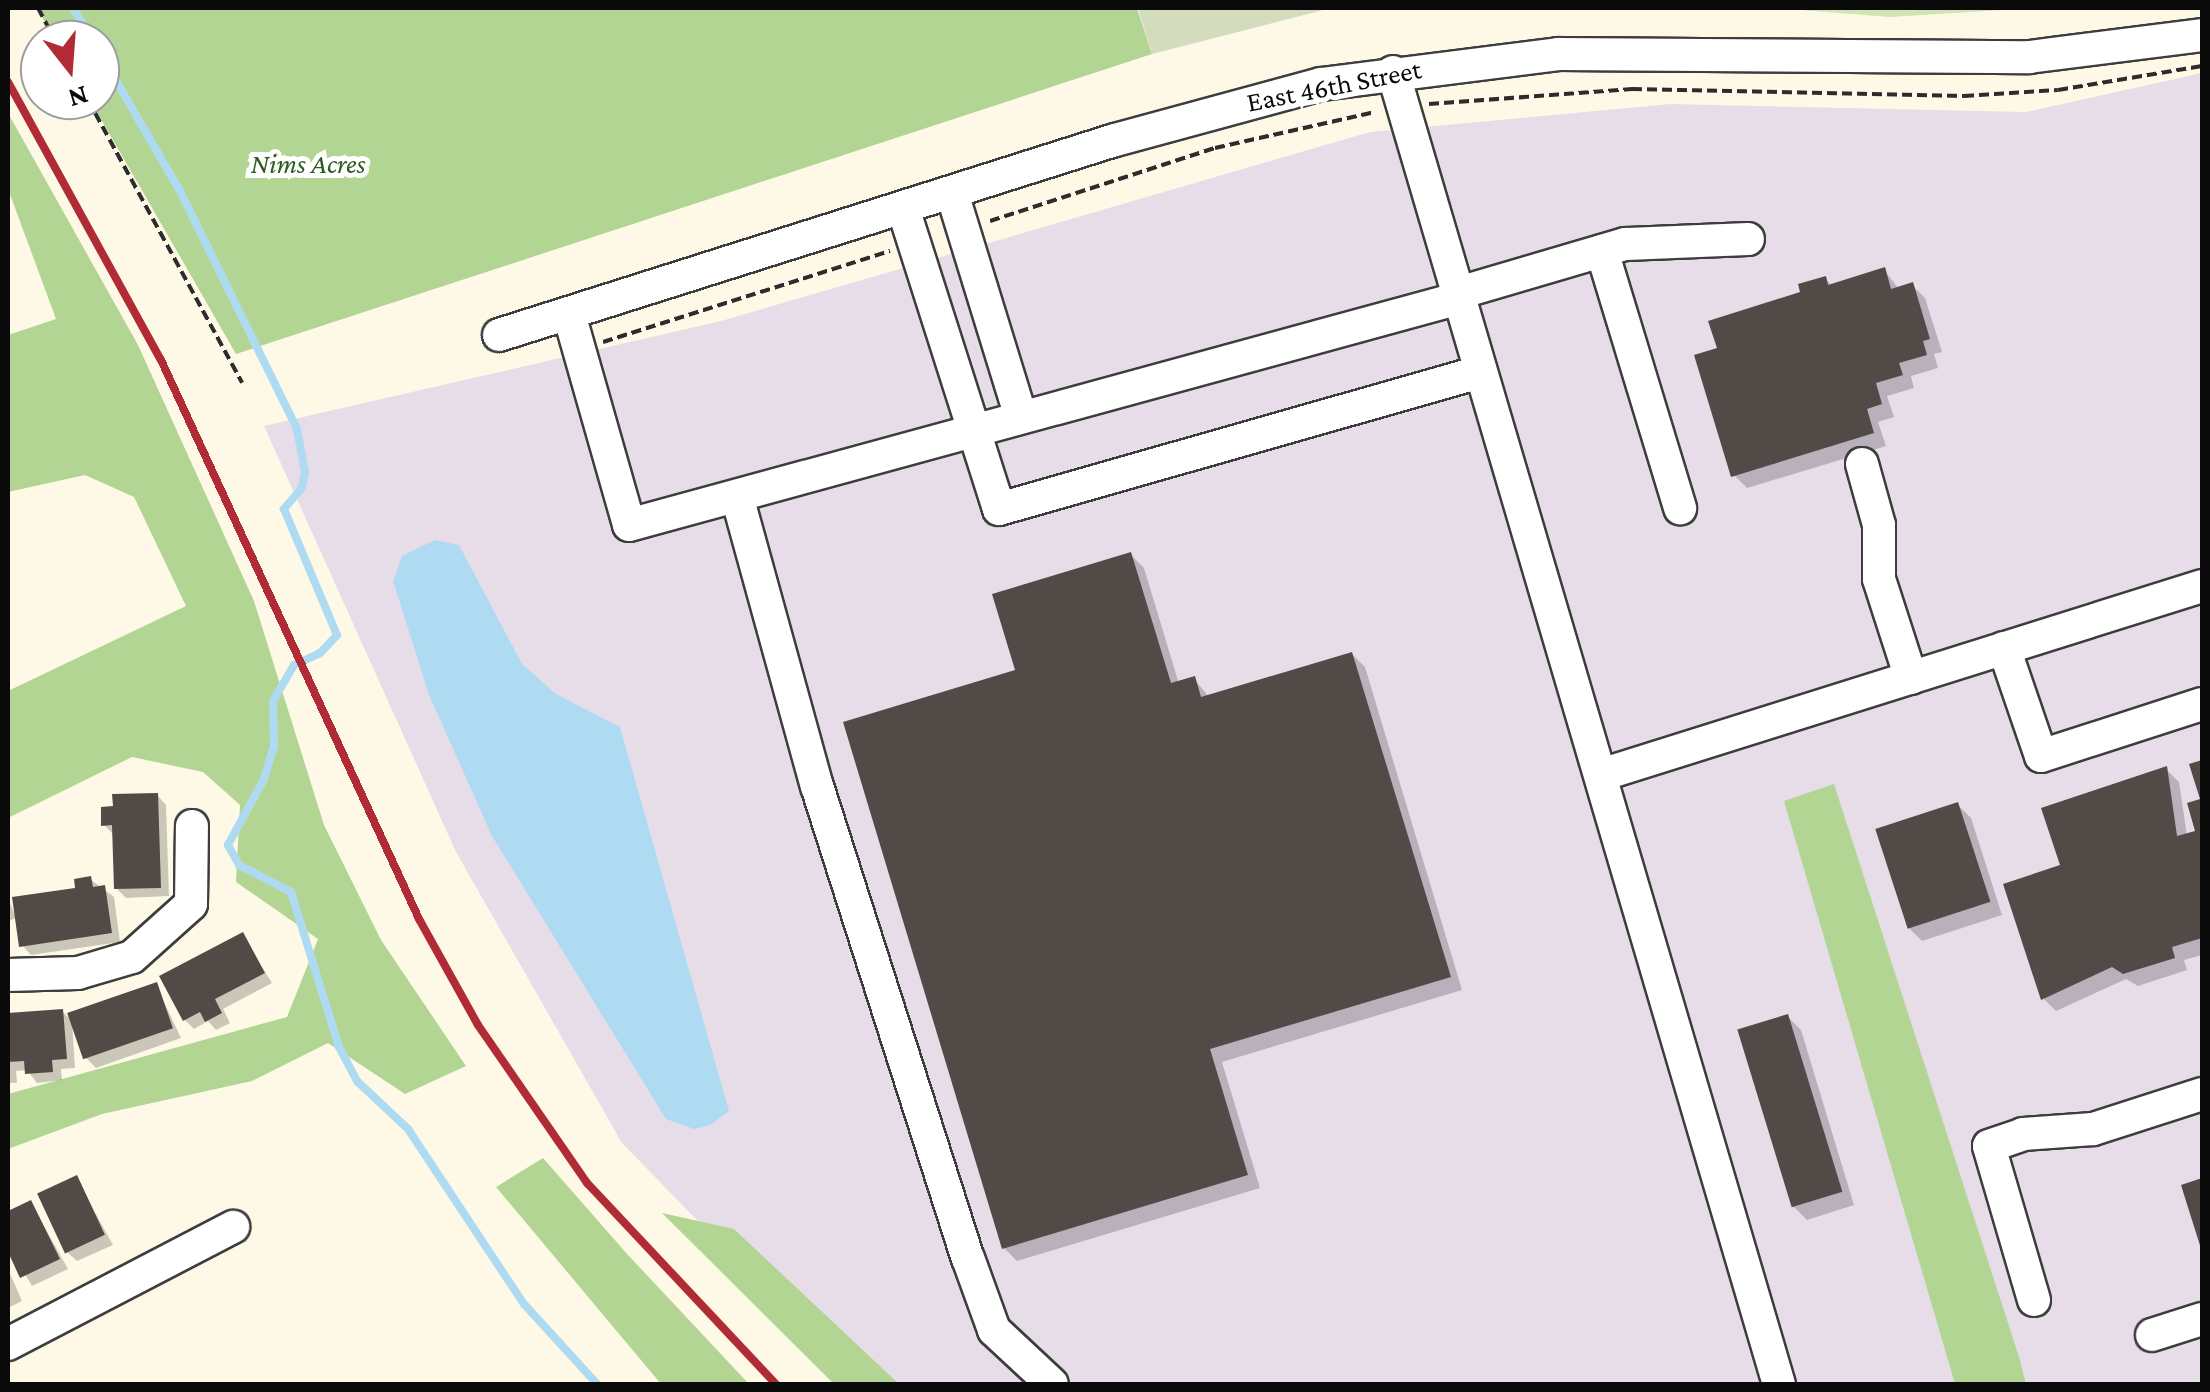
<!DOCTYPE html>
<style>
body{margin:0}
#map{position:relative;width:2210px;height:1392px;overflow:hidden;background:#fef9e7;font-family:"Crimson Pro",serif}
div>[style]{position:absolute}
.industrial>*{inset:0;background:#e7dde9}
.green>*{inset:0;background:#cfe5b4}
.forest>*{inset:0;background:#b3d594}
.cemetery>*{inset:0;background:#d3dcbc}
.water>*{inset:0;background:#afdbf2}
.shadow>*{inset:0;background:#0003}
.stream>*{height:8px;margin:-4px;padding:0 4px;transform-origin:4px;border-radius:4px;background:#afdbf2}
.building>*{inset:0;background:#514a47;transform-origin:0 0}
.path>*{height:4px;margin-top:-2px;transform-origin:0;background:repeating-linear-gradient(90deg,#2c2c2c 0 10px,transparent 0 15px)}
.roads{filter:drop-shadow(2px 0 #3d3d3d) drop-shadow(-2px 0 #3d3d3d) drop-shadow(0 2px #3d3d3d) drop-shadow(0 -2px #3d3d3d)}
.minor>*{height:32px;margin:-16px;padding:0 16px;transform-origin:16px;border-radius:16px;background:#fff}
.rail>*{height:8px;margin:-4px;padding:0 4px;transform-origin:4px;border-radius:4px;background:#b02b35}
span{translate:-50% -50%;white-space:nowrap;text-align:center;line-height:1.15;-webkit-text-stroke:10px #fff;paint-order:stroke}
.street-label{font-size:28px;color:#0a0a0a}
.park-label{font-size:28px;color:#2e5c1f;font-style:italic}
.frame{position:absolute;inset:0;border:10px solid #0a0a0a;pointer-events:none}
.north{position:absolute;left:20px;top:20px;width:100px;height:100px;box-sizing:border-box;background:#fff;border:2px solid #9d9d9d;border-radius:50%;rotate:163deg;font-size:28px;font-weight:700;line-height:40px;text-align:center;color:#0a0a0a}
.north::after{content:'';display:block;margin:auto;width:35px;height:45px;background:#b02b35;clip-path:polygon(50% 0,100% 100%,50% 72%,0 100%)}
</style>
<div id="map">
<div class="industrial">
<i style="clip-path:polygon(2202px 73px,2202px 1384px,856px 1384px,622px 1143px,456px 852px,264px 426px,721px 321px,1370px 132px,1670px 104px,2026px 112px)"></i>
</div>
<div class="green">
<i style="clip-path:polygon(1776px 8px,2034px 8px,1890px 17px)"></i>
</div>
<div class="forest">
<i style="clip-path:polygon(37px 8px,1137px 8px,1152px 54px,236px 354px,90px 100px,100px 100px,100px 40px,55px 40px)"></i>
<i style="clip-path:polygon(8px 113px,138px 345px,254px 601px,324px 825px,381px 940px,466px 1066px,405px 1094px,328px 1043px,252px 1081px,102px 1114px,8px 1149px,8px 1094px,287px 1017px,318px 939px,236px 882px,240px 805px,203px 772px,132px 757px,8px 818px,8px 691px,186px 606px,134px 497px,85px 475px,8px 492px,8px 335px,56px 319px,8px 189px)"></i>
<i style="clip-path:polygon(1834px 784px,2019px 1357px,2026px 1384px,1955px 1384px,1784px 801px)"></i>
<i style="clip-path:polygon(543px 1158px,628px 1255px,749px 1384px,661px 1384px,496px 1187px)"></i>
<i style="clip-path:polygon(662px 1213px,734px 1229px,899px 1384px,834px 1384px)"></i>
</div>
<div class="cemetery">
<i style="clip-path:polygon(1138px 8px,1331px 8px,1152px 54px)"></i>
</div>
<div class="water">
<i style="clip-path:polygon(435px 540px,459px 545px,522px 664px,556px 694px,620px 727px,729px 1111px,712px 1124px,694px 1129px,666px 1119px,492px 836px,429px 695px,393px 581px,402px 556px)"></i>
</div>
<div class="shadow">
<i style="clip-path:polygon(1884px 270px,1899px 289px,1912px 285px,1925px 298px,1942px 352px,1934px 354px,1938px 368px,1911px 376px,1914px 388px,1887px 396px,1894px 417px,1878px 422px,1886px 446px,1747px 488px,1734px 475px,1720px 349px,1825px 278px,1832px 286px)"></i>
<i style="clip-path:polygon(1131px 555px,1144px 568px,1179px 684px,1194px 679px,1209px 697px,1352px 654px,1365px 667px,1462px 990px,1222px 1062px,1260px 1188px,1017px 1261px,1004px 1248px,1018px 672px)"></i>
<i style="clip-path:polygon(2166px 769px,2179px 782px,2187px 836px,2198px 832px,2190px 805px,2202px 801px,2202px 955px,2184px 960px,2187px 970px,2138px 986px,2126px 979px,2056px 1011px,2043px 998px,2063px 866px)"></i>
<i style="clip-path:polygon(157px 795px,166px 805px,169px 896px,126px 898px,116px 888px,115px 836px,104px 825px)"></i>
<i style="clip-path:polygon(1958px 805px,1971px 818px,2002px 915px,1922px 941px,1909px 928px)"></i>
<i style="clip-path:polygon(90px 879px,114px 897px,120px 942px,31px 955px,22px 945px)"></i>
<i style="clip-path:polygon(8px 898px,16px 918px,8px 921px)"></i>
<i style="clip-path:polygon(242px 935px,272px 983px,223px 1009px,230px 1023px,216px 1030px,208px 1021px,194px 1029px,185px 1020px)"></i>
<i style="clip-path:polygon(156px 985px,181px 1038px,96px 1068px,86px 1058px)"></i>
<i style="clip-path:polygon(62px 1011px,72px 1021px,75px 1068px,61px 1069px,62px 1080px,37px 1083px,27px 1070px,16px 1071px,17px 1083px,8px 1083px,8px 1016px)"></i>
<i style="clip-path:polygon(1788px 1017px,1801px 1030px,1854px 1205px,1807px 1220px,1794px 1207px)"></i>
<i style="clip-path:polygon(76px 1178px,113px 1245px,77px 1261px,67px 1252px)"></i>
<i style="clip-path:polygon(31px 1203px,68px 1269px,32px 1286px,8px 1246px,8px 1214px)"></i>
<i style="clip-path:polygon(8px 1269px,22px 1301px,8px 1308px)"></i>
</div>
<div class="stream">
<i style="left:73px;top:8px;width:37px;rotate:59deg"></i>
<i style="left:100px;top:53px;width:160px;rotate:59.9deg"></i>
<i style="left:180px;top:191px;width:265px;rotate:63.8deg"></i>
<i style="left:297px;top:429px;width:44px;rotate:79.5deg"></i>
<i style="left:305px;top:472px;width:16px;rotate:101deg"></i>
<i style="left:302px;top:488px;width:28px;rotate:131deg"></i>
<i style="left:284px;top:509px;width:137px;rotate:67.2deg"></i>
<i style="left:337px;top:635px;width:25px;rotate:133deg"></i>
<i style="left:320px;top:653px;width:29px;rotate:155deg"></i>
<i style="left:294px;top:665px;width:42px;rotate:120.3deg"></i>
<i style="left:273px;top:701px;width:45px;rotate:88.7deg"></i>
<i style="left:274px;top:746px;width:37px;rotate:107deg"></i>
<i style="left:263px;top:781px;width:73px;rotate:118.7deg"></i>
<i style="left:228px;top:845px;width:23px;rotate:61deg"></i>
<i style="left:239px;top:865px;width:59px;rotate:27.4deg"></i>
<i style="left:291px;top:892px;width:162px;rotate:72.8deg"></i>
<i style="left:339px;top:1047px;width:40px;rotate:62deg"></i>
<i style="left:358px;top:1082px;width:69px;rotate:43.2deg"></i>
<i style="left:408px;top:1129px;width:210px;rotate:56.5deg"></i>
<i style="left:524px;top:1304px;width:108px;rotate:47.6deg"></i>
</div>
<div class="building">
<i style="clip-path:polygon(1885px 267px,1891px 289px,1913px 282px,1930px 339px,1923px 341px,1927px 355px,1899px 363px,1903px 375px,1876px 383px,1882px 404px,1867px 409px,1874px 433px,1731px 477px,1694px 355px,1717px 348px,1708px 321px,1800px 292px,1798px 284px,1826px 276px,1828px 285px)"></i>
<i style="clip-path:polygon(1131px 552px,1171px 683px,1195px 676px,1201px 697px,1352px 652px,1451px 977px,1210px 1049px,1248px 1175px,1002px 1249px,843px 722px,1015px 670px,992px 594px)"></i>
<i style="clip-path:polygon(2202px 760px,2202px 938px,2172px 947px,2175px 958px,2123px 974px,2112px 967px,2041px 1000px,2003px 884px,2060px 865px,2041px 808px,2167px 766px,2177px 836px,2195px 831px,2187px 803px,2200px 799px,2189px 764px)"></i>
<i style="clip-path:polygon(158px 793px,161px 888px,114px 889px,112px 825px,101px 826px,101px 807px,113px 806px,112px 794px)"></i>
<i style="left:1958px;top:802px;width:105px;height:87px;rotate:72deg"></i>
<i style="clip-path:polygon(91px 876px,93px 887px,105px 885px,112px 933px,19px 947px,12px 897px,75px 888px,74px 879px)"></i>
<i style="clip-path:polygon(243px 932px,265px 973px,215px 999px,222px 1013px,205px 1022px,200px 1012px,183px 1021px,159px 976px)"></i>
<i style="left:157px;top:982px;width:49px;height:95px;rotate:71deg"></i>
<i style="clip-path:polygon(63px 1009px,67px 1059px,52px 1060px,53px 1072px,25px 1074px,24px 1061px,8px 1062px,8px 1013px)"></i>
<i style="left:1788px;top:1014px;width:186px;height:53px;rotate:73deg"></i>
<i style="left:77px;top:1175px;width:66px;height:44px;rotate:65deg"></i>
<i style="clip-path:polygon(2202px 1178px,2202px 1252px,2181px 1185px)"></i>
<i style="clip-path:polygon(31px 1200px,60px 1259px,20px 1278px,8px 1252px,8px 1211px)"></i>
</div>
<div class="path">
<i style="left:38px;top:8px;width:36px;rotate:62deg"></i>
<i style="left:88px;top:100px;width:322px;rotate:61.4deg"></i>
<i style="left:1429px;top:104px;width:204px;rotate:-4.2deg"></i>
<i style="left:1632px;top:89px;width:332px;rotate:1.2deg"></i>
<i style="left:1964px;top:96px;width:94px;rotate:-3.7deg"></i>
<i style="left:2058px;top:90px;width:146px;rotate:-9.5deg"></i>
<i style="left:990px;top:221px;width:237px;rotate:-18deg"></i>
<i style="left:1215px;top:148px;width:164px;rotate:-12.7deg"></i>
<i style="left:603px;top:342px;width:301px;rotate:-17.6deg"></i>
</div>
<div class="roads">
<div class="minor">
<i style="left:1393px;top:72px;width:1368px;rotate:73.61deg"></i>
<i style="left:952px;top:193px;width:234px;rotate:72.9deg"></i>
<i style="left:903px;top:208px;width:316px;rotate:72.3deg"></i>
<i style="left:999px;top:509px;width:498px;rotate:-15.9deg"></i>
<i style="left:1602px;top:251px;width:269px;rotate:73.1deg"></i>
<i style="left:1455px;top:294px;width:177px;rotate:-16.4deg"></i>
<i style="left:1625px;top:244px;width:123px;rotate:-2.3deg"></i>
<i style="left:569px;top:314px;width:219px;rotate:74.1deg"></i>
<i style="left:629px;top:525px;width:857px;rotate:-15.28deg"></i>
<i style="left:499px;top:335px;width:646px;rotate:-17.57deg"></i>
<i style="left:1115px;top:140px;width:213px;rotate:-15.2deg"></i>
<i style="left:1321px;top:84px;width:239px;rotate:-7.2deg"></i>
<i style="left:1558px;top:54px;width:471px;rotate:0.4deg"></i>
<i style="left:2029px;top:57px;width:174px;rotate:-7.2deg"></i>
<i style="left:1862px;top:464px;width:63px;rotate:74.4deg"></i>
<i style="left:1879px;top:525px;width:54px;rotate:90deg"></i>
<i style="left:1879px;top:579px;width:104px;rotate:72.1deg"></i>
<i style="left:738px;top:500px;width:297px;rotate:74.6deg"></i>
<i style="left:817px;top:786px;width:496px;rotate:72.3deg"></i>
<i style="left:968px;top:1258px;width:77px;rotate:70.1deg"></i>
<i style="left:994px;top:1330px;width:79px;rotate:43deg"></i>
<i style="left:2004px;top:648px;width:114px;rotate:71.1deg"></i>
<i style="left:2041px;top:756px;width:169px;rotate:-17.9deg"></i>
<i style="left:1604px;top:774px;width:627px;rotate:-17.45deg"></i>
<i style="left:8px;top:975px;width:70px;rotate:-1.6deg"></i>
<i style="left:78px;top:973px;width:56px;rotate:-16.5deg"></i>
<i style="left:132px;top:957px;width:79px;rotate:-41.9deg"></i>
<i style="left:191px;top:904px;width:78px;rotate:-89.3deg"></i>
<i style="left:2034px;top:1300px;width:160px;rotate:-106.3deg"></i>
<i style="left:1989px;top:1146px;width:36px;rotate:-19deg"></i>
<i style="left:2023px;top:1134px;width:70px;rotate:-4.1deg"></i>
<i style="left:2093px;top:1129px;width:114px;rotate:-17.8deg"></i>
<i style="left:2152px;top:1335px;width:52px;rotate:-17.7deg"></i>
<i style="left:8px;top:1344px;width:254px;rotate:-27.5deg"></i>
</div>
</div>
<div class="rail">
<i style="left:8px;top:82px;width:317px;rotate:61.2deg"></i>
<i style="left:161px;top:360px;width:616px;rotate:65.22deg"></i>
<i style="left:419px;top:919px;width:121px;rotate:60.9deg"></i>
<i style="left:478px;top:1025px;width:192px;rotate:55.4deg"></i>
<i style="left:587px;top:1183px;width:276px;rotate:46.8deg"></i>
</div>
<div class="street-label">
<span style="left:1334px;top:86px;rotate:-11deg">East 46th Street</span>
</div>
<div class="park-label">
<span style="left:308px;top:164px">Nims Acres</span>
</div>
<div class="frame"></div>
<div class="north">N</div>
</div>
